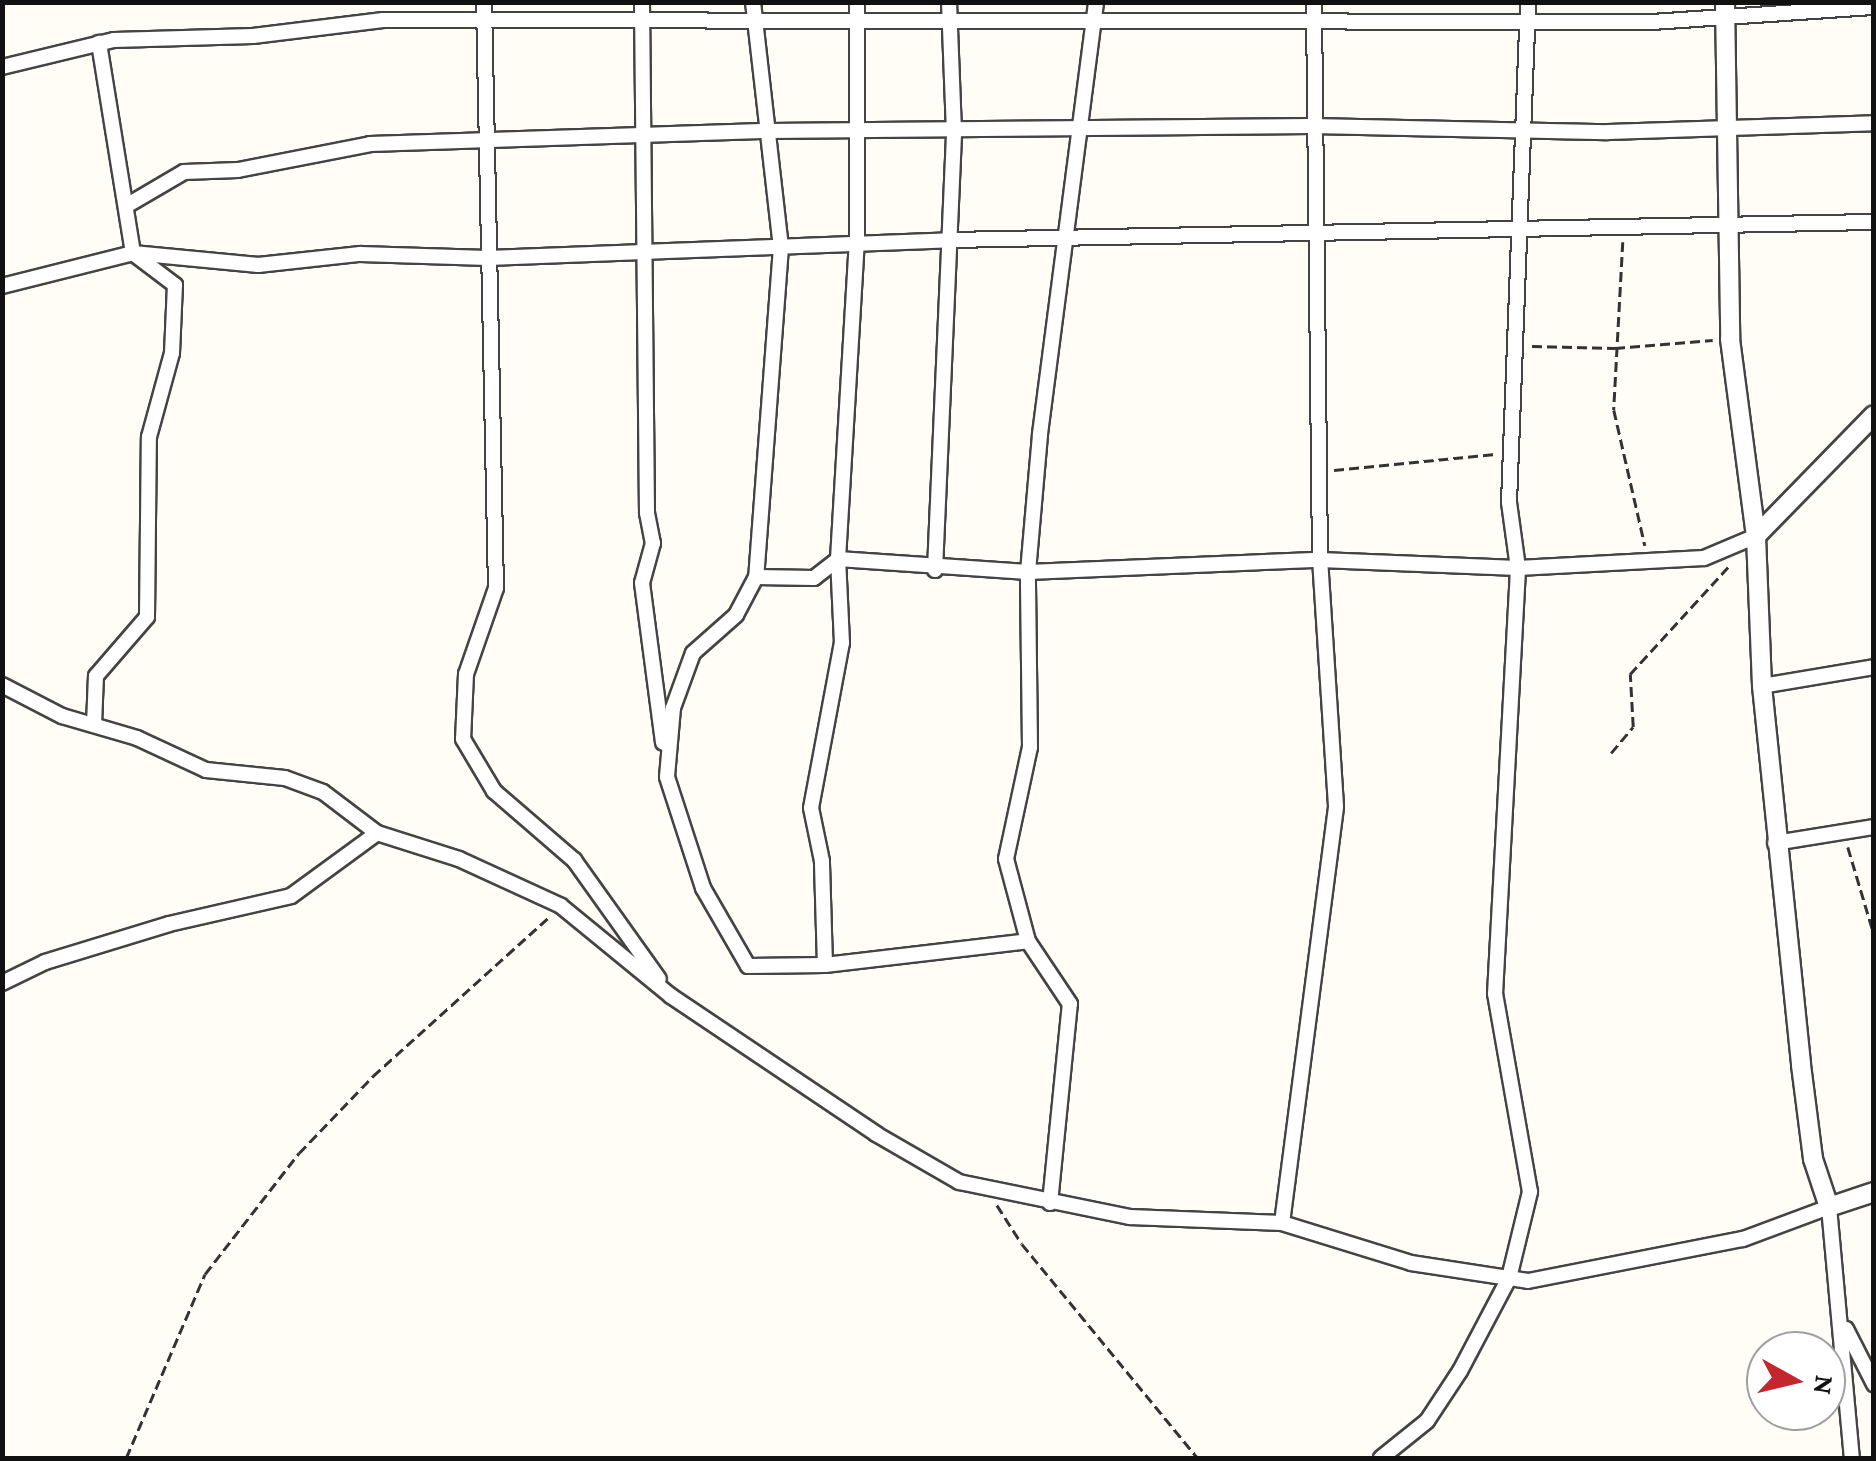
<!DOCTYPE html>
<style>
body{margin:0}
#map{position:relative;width:1876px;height:1461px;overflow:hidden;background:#fffdf5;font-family:"Crimson Pro",serif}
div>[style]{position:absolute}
.path>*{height:2.5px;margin-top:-1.25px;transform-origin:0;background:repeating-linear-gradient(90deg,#333 0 10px,transparent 0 15px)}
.roads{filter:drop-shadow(2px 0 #444) drop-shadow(-2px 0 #444) drop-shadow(0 2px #444) drop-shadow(0 -2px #444)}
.minor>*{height:14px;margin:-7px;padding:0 7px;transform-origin:7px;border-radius:7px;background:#fff}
.tertiary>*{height:18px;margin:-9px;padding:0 9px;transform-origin:9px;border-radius:9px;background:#fff}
span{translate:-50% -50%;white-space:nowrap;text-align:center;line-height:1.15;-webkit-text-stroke:10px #fff;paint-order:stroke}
.frame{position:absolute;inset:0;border:5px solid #111;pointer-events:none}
.north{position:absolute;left:1746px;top:1331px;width:100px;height:100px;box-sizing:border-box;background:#fff;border:2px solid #a0a0a0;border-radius:50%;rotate:98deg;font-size:28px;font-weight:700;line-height:40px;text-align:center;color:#111}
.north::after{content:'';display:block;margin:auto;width:35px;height:45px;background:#c4262e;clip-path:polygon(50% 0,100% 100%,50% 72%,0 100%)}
</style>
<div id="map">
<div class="path">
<i style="left:1623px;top:242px;width:168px;rotate:93.1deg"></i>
<i style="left:1614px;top:410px;width:139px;rotate:77.1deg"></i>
<i style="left:1532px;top:346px;width:83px;rotate:1.4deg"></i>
<i style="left:1615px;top:348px;width:98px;rotate:-4.7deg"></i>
<i style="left:1334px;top:470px;width:162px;rotate:-5.7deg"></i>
<i style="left:1611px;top:753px;width:34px;rotate:-50deg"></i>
<i style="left:1633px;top:727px;width:53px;rotate:-93.2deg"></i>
<i style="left:1630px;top:674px;width:145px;rotate:-47.5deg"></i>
<i style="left:1848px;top:847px;width:91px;rotate:73.4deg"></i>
<i style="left:997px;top:1205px;width:46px;rotate:57.3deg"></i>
<i style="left:1022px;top:1244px;width:277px;rotate:50.6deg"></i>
<i style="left:126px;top:1458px;width:200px;rotate:-66.8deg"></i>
<i style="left:205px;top:1274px;width:153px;rotate:-52.2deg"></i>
<i style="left:299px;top:1153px;width:107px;rotate:-46.1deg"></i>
<i style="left:373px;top:1076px;width:237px;rotate:-42.1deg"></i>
</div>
<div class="roads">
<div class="minor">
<i style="left:484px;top:2px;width:586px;rotate:88.83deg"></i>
<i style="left:496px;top:588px;width:91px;rotate:109.2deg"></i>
<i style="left:466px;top:674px;width:65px;rotate:92.6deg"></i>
<i style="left:463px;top:739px;width:61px;rotate:59.2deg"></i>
<i style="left:494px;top:791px;width:106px;rotate:40.8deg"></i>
<i style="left:574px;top:860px;width:146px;rotate:54.5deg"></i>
<i style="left:642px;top:2px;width:511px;rotate:89.44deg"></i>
<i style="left:647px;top:513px;width:31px;rotate:79deg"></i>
<i style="left:653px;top:543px;width:41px;rotate:105.4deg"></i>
<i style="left:642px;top:583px;width:161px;rotate:82.5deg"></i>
<i style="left:753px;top:2px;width:247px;rotate:83.5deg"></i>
<i style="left:781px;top:247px;width:331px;rotate:94.3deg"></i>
<i style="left:756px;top:577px;width:43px;rotate:117.8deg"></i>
<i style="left:736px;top:615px;width:57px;rotate:138.5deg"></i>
<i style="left:693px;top:653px;width:59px;rotate:110deg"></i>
<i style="left:673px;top:708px;width:69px;rotate:95deg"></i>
<i style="left:667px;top:777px;width:117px;rotate:72deg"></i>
<i style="left:703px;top:888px;width:90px;rotate:60deg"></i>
<i style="left:748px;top:966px;width:77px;rotate:-0.7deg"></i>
<i style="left:825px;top:965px;width:204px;rotate:-6.7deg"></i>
<i style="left:2px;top:67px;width:115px;rotate:-13.6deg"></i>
<i style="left:114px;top:40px;width:139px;rotate:-1.6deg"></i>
<i style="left:253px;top:36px;width:131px;rotate:-7deg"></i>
<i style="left:383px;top:20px;width:1269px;rotate:0.09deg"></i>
<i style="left:1652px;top:22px;width:223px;rotate:-3.9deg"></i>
<i style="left:126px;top:206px;width:67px;rotate:-30.4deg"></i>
<i style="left:184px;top:172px;width:54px;rotate:-2.1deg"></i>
<i style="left:238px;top:170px;width:135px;rotate:-11.1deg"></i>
<i style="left:370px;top:144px;width:399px;rotate:-1.9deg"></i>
<i style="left:769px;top:131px;width:543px;rotate:-0.53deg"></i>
<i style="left:1312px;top:126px;width:296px;rotate:1.2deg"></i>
<i style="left:1608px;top:132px;width:266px;rotate:-1.9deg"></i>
<i style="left:133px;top:253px;width:126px;rotate:5.5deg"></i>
<i style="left:258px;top:265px;width:103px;rotate:-6.2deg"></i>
<i style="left:360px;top:254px;width:128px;rotate:1.8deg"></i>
<i style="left:488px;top:258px;width:463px;rotate:-2.2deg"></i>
<i style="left:951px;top:240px;width:923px;rotate:-1.12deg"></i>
<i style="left:2px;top:286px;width:135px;rotate:-14.1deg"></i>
<i style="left:133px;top:253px;width:213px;rotate:-99.2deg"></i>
<i style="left:935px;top:570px;width:438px;rotate:-87.5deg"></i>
<i style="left:954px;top:132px;width:130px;rotate:-92.2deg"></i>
<i style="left:756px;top:577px;width:58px;rotate:1deg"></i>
<i style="left:814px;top:578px;width:31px;rotate:-38deg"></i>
<i style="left:838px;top:559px;width:190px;rotate:3.9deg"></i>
<i style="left:1028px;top:572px;width:292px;rotate:-2.4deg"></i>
<i style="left:1320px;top:560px;width:198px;rotate:2.3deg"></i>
<i style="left:1518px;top:568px;width:186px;rotate:-3.1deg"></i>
<i style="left:1704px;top:558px;width:56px;rotate:-22.9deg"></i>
<i style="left:2px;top:685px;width:68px;rotate:27.3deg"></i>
<i style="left:62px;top:716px;width:78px;rotate:16.3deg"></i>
<i style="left:137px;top:738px;width:76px;rotate:24.9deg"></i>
<i style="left:206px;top:770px;width:79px;rotate:5.8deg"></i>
<i style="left:285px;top:778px;width:40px;rotate:20.2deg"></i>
<i style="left:323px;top:792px;width:68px;rotate:37.2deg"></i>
<i style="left:377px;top:833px;width:86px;rotate:17.6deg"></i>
<i style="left:459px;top:859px;width:112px;rotate:24.7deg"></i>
<i style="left:561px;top:906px;width:142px;rotate:39.3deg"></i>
<i style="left:671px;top:996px;width:247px;rotate:33.9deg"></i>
<i style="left:876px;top:1134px;width:96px;rotate:30deg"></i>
<i style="left:959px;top:1182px;width:175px;rotate:11.6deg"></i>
<i style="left:1130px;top:1217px;width:152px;rotate:2.3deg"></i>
<i style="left:1282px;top:1223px;width:135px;rotate:17.2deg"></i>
<i style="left:1411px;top:1263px;width:118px;rotate:8.7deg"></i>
<i style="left:1528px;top:1281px;width:219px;rotate:-11.1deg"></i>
<i style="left:1743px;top:1239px;width:92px;rotate:-20.4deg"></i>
<i style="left:1829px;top:1207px;width:252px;rotate:84.8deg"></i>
<i style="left:1762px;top:686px;width:114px;rotate:-9.6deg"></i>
<i style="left:94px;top:725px;width:49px;rotate:-87.7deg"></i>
<i style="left:96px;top:676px;width:78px;rotate:-49.2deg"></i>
<i style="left:147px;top:617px;width:180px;rotate:-89.4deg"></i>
<i style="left:149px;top:437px;width:87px;rotate:-74.7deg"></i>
<i style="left:172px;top:353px;width:68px;rotate:-87.5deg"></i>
<i style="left:175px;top:285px;width:51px;rotate:-142.9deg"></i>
<i style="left:1775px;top:843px;width:100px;rotate:-9.2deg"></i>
<i style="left:825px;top:965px;width:104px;rotate:-91.7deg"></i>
<i style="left:822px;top:861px;width:54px;rotate:-101.7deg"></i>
<i style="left:811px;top:808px;width:168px;rotate:-79.4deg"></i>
<i style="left:842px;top:643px;width:84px;rotate:-92.7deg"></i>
<i style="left:838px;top:559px;width:317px;rotate:-86.6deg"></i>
<i style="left:857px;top:243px;width:241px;rotate:-90deg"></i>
<i style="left:2px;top:983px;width:48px;rotate:-26deg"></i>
<i style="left:45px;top:962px;width:130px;rotate:-17deg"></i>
<i style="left:169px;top:924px;width:125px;rotate:-12.9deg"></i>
<i style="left:291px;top:896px;width:107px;rotate:-36.2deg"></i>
<i style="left:1050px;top:1203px;width:200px;rotate:-84.3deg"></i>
<i style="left:1070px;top:1004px;width:76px;rotate:-123.7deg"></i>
<i style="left:1028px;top:941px;width:85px;rotate:-105deg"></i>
<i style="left:1006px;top:859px;width:115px;rotate:-77.9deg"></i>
<i style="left:1030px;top:747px;width:175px;rotate:-90.7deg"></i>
<i style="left:1028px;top:572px;width:139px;rotate:-85deg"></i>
<i style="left:1040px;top:434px;width:436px;rotate:-82.6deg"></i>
<i style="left:1282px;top:1223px;width:420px;rotate:-82.6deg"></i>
<i style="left:1336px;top:806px;width:247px;rotate:-93.7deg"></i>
<i style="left:1320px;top:560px;width:558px;rotate:-90.62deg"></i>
<i style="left:1846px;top:1329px;width:62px;rotate:63deg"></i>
<i style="left:1381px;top:1458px;width:59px;rotate:-38.8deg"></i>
<i style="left:1427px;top:1421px;width:60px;rotate:-56.6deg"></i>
<i style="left:1460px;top:1371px;width:105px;rotate:-62.2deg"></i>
<i style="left:1509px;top:1278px;width:89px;rotate:-76.3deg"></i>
<i style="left:1530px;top:1192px;width:201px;rotate:-100deg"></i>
<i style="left:1495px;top:994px;width:427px;rotate:-86.9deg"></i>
<i style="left:1518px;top:568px;width:67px;rotate:-97.8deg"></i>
<i style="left:1509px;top:502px;width:500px;rotate:-87.82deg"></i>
</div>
<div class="tertiary">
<i style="left:1725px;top:2px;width:337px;rotate:89.1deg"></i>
<i style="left:1730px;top:339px;width:199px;rotate:82.5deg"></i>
<i style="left:1756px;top:536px;width:150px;rotate:87.7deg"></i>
<i style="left:1762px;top:686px;width:381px;rotate:84.1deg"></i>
<i style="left:1801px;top:1065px;width:95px;rotate:82.7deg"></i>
<i style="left:1813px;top:1159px;width:51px;rotate:71.6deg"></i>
<i style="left:1829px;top:1207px;width:47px;rotate:-18.4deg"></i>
<i style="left:1756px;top:536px;width:169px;rotate:-45.7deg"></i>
</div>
</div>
<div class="frame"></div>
<div class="north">N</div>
</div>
